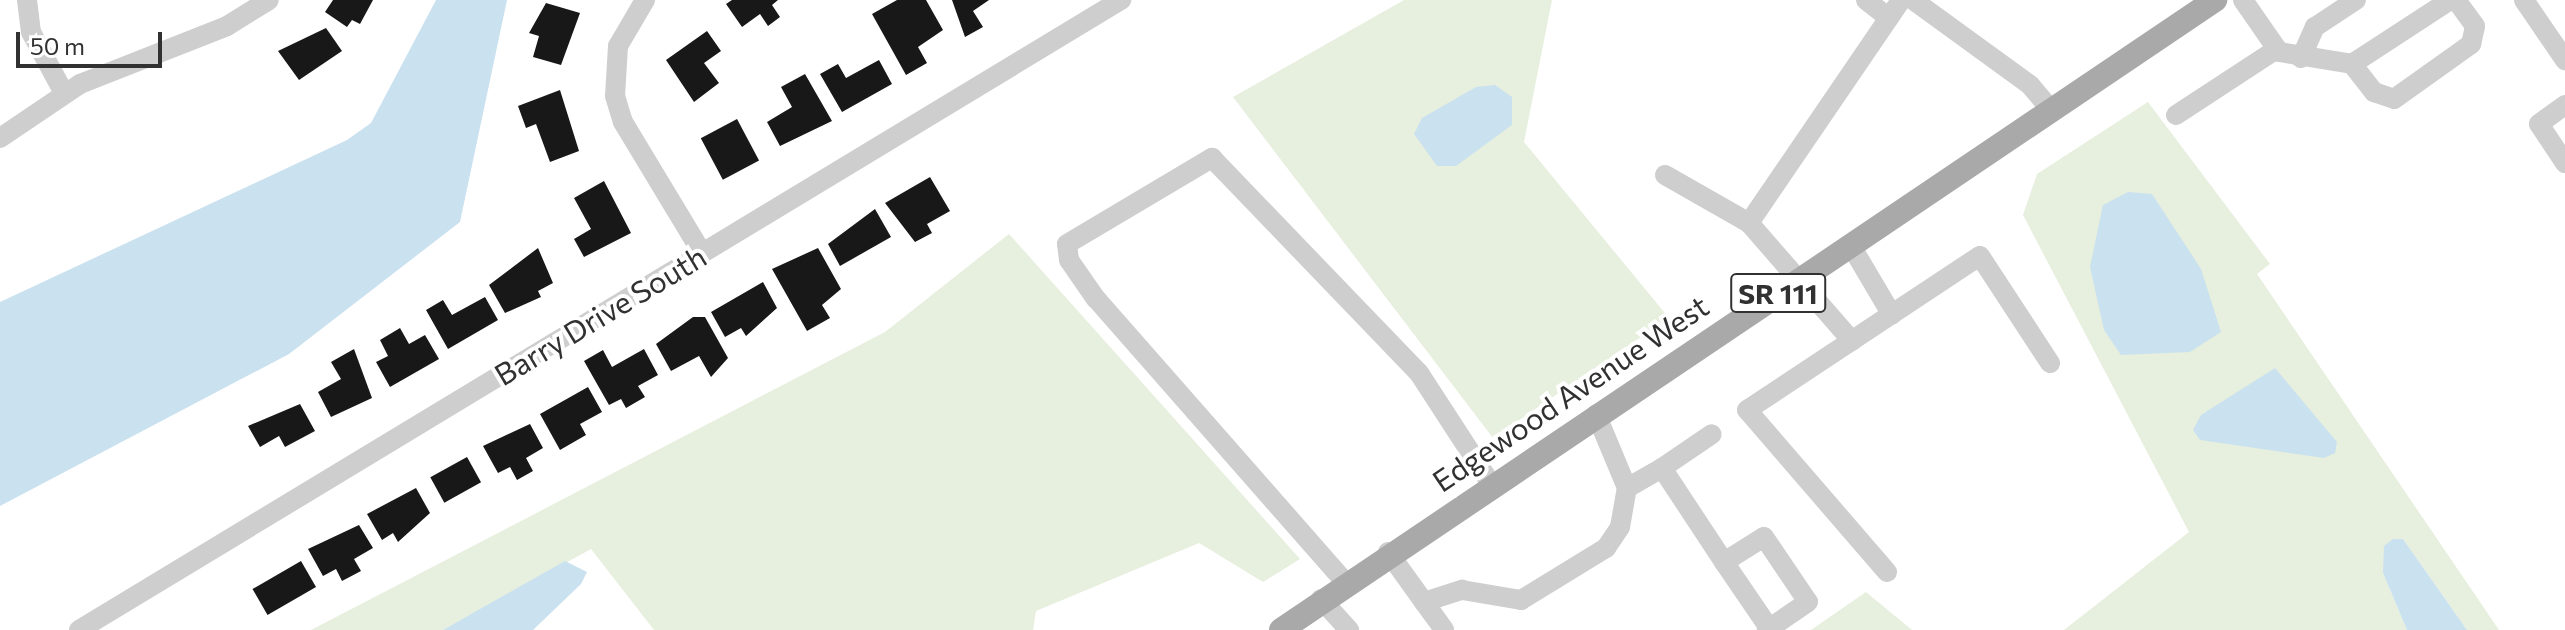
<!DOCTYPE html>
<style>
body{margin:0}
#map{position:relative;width:2565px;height:630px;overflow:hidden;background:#fff;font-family:Commissioner,sans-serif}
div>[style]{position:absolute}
.green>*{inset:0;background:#e7efde}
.water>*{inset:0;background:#cae1ef}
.building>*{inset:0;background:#181818;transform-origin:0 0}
.minor>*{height:20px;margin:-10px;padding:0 10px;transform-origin:10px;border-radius:10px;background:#cecece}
.major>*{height:24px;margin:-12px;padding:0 12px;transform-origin:12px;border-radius:12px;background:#a9a9a9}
span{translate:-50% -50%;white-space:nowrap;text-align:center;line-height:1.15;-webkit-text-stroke:8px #fff;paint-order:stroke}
.shield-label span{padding:2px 6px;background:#fff;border:2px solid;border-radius:6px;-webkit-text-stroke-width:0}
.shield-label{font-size:28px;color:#313131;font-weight:700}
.street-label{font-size:30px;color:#313131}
.scale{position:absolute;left:16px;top:32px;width:146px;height:36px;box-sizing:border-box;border:4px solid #313131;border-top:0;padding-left:10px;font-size:24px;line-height:28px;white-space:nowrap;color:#313131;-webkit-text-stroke:6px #fff;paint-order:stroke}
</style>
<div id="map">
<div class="green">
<i style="clip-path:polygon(1404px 0,1552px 0,1524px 142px,1669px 318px,1493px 438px,1233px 97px)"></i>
<i style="clip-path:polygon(2148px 102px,2270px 264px,2257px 274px,2499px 630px,2467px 630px,2403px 539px,2393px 539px,2383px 573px,2407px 630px,2064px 630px,2189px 532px,2023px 215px,2037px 174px)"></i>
<i style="clip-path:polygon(1009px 234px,1300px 559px,1263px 582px,1199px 543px,1036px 611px,1033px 630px,654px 630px,591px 549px,443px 630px,311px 630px,885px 332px)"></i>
<i style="clip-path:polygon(1866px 592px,1912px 630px,1811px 630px)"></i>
</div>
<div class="water">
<i style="clip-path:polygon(436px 0,507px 0,460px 222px,289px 354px,0 506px,0 302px,347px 140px,371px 123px)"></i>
<i style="clip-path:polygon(1495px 85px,1512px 97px,1512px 125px,1456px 166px,1437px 166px,1414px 134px,1422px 118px,1476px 87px)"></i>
<i style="clip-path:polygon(2128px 192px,2152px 194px,2201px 269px,2221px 332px,2190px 352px,2121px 355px,2104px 330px,2090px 267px,2103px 205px)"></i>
<i style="clip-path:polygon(2275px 368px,2337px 442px,2335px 453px,2324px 458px,2200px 440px,2193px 430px,2201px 415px)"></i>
<i style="clip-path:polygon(2393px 539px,2403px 539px,2467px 630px,2407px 630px,2383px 573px,2384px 546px)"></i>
<i style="clip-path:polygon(565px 561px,587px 572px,581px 584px,533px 630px,443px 630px)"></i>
</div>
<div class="building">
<i style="clip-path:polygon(333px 0,373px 0,360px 24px,352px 20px,347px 27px,325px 12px)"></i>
<i style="clip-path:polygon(732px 0,778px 0,772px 5px,780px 17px,768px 26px,760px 14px,742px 27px,726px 4px)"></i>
<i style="clip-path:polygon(897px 0,926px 0,943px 30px,918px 47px,927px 63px,906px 75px,872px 14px)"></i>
<i style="clip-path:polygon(952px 0,989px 0,973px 11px,983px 27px,965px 37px)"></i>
<i style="clip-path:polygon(546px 3px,580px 13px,561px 65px,533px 57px,539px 36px,529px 33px)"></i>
<i style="clip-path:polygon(326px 28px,342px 51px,299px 80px,278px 51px)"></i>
<i style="clip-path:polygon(707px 31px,721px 51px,704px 63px,719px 83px,694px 102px,666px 60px)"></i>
<i style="clip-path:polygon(879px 60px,892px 84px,842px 112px,820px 74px,838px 64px,846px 78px)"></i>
<i style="clip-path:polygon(805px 74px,832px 121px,780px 146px,767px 122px,792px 107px,781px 87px)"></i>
<i style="clip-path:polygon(560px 90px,579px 151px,550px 162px,536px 124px,526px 128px,518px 106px)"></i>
<i style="left:737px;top:119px;width:47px;height:41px;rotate:62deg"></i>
<i style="clip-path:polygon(930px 177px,950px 211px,927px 224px,932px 233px,915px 242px,885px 203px)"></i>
<i style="clip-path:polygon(604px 181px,631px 233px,584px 257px,574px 239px,591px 229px,574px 198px)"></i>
<i style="clip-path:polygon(875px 209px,891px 237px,840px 266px,828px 244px)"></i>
<i style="clip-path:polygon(538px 248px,553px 283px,538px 291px,541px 297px,505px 313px,489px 285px)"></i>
<i style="clip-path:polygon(818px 248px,841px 289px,822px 305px,830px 318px,807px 331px,772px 269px)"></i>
<i style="clip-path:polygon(763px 282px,777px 308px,746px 336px,741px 328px,725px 337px,711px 312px)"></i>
<i style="clip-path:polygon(485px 297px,498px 320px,448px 349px,426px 310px,443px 300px,452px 315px)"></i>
<i style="clip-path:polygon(693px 317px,705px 317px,728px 358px,711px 377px,699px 356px,671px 371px,656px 344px)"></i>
<i style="clip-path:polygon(400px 328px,409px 344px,425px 335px,439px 359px,390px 387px,376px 362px,388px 356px,380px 340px)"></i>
<i style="clip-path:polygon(354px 349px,372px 398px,331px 417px,318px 392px,341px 379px,331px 362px)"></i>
<i style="clip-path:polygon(644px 349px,658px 375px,638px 386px,645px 397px,626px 408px,621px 399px,609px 405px,584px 361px,603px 350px,612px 367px)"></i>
<i style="clip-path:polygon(588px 387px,602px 412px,580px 424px,586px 435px,560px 450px,540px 414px)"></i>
<i style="clip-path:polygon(300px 404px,315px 431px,285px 447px,279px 436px,260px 447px,248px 426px)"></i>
<i style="clip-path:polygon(530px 424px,543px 448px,526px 458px,533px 471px,517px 480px,510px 467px,498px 473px,483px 446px)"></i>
<i style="left:467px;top:457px;width:29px;height:42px;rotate:61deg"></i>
<i style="clip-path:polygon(416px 488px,430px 513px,398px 542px,393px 533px,382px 540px,367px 514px)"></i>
<i style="clip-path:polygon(359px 525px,373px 548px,354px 559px,361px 571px,342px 581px,336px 569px,323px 576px,308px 549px)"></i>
<i style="left:301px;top:561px;width:30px;height:56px;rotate:60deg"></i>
</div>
<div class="minor">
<i style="left:27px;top:0;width:32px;rotate:83deg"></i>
<i style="left:31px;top:32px;width:69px;rotate:61.6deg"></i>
<i style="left:645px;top:0;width:53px;rotate:120.4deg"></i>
<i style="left:618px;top:46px;width:50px;rotate:93.4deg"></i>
<i style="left:615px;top:96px;width:27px;rotate:73deg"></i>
<i style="left:623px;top:122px;width:153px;rotate:58.9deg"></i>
<i style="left:1866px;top:0;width:29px;rotate:38deg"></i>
<i style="left:1913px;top:0;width:145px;rotate:36deg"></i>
<i style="left:2030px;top:85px;width:34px;rotate:50deg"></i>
<i style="left:2243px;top:0;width:63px;rotate:55.3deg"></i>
<i style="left:2279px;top:52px;width:74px;rotate:9.3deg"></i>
<i style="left:2352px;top:64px;width:117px;rotate:-33.1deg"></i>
<i style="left:2524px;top:0;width:73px;rotate:55.7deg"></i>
<i style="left:2301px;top:58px;width:34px;rotate:-66deg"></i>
<i style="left:2315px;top:27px;width:49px;rotate:-33.4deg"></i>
<i style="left:2352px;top:64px;width:36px;rotate:52deg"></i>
<i style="left:2374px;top:92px;width:21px;rotate:19deg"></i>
<i style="left:2394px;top:99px;width:95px;rotate:-35.5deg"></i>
<i style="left:2471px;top:44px;width:18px;rotate:-77deg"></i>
<i style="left:2475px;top:26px;width:32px;rotate:-126deg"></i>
<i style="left:2565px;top:105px;width:32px;rotate:144deg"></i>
<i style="left:2539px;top:124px;width:47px;rotate:56.3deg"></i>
<i style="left:2176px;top:115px;width:121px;rotate:-33.2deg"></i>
<i style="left:0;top:138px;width:97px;rotate:-34deg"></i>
<i style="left:80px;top:84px;width:158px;rotate:-21.5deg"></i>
<i style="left:227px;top:26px;width:49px;rotate:-31.8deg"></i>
<i style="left:1665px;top:175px;width:97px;rotate:29.7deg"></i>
<i style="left:1850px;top:244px;width:82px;rotate:59.4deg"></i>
<i style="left:1852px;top:341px;width:157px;rotate:-131.1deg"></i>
<i style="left:1749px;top:223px;width:270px;rotate:-55.7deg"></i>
<i style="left:1662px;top:468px;width:60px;rotate:-34.2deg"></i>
<i style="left:1627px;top:488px;width:40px;rotate:-29.7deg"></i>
<i style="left:1662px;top:468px;width:113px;rotate:56.6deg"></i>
<i style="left:1724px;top:562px;width:47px;rotate:-32deg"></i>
<i style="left:1764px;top:537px;width:78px;rotate:55.9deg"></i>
<i style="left:1808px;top:602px;width:50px;rotate:145.7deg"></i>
<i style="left:1388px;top:552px;width:62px;rotate:54.2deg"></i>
<i style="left:1424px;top:602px;width:40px;rotate:-18deg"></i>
<i style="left:1462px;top:590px;width:60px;rotate:9.6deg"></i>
<i style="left:1521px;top:600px;width:100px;rotate:-31.5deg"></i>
<i style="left:1606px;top:548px;width:25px;rotate:-56deg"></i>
<i style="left:1620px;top:527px;width:40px;rotate:-80deg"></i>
<i style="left:1627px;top:488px;width:80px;rotate:-112.7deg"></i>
<i style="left:1724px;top:562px;width:80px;rotate:55.7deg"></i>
<i style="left:1887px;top:572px;width:214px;rotate:-130.8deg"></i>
<i style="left:1747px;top:410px;width:279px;rotate:-33.5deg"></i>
<i style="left:1980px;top:256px;width:128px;rotate:56.8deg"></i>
<i style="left:1345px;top:582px;width:377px;rotate:-131.3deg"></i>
<i style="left:1096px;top:299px;width:47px;rotate:-124.7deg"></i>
<i style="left:1069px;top:260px;width:16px;rotate:-97deg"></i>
<i style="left:1067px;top:244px;width:169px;rotate:-30.7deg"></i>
<i style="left:1212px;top:158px;width:298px;rotate:46.1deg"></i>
<i style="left:1419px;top:373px;width:132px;rotate:57deg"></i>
<i style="left:1321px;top:599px;width:42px;rotate:47.9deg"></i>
<i style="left:1424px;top:602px;width:34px;rotate:54deg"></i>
<i style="left:79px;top:630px;width:1218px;rotate:-31.16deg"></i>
</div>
<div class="major">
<i style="left:1281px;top:630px;width:1127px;rotate:-34deg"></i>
</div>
<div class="shield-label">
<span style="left:1778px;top:293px">SR 111</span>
</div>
<div class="street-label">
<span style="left:600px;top:315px;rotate:-31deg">Barry Drive South</span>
<span style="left:1570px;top:393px;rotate:-34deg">Edgewood Avenue West</span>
</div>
<div class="scale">50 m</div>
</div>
